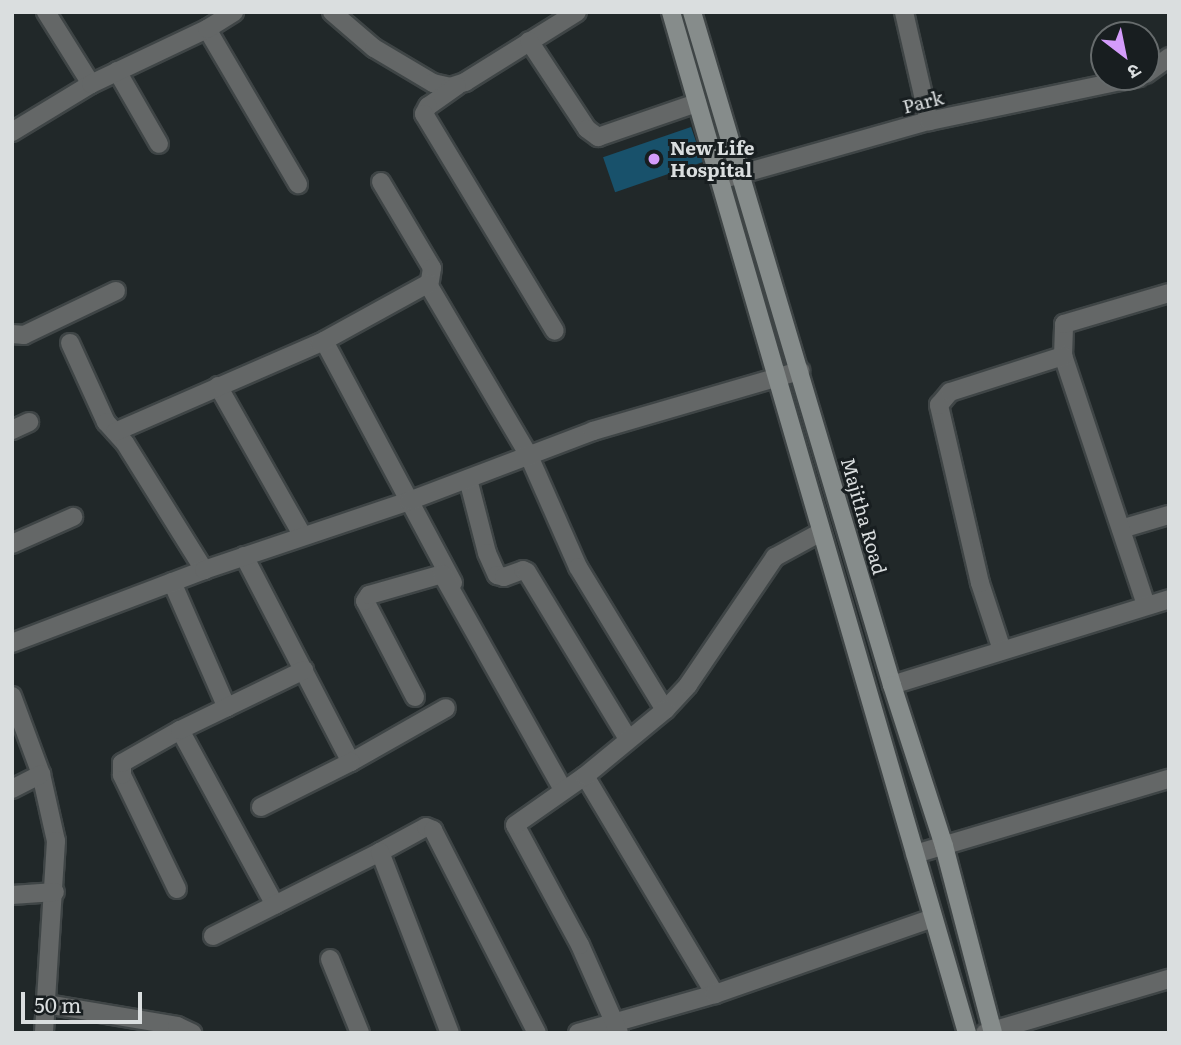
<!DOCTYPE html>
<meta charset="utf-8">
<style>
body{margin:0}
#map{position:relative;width:1181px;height:1045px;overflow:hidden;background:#212829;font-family:Literata,"Noto Sans Devanagari",serif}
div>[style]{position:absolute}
.building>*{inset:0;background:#18516b;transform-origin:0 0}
.roads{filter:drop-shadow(2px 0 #3f4546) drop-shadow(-2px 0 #3f4546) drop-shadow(0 2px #3f4546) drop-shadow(0 -2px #3f4546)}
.minor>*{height:18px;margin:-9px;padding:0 9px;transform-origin:9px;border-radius:9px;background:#646767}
.secondary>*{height:18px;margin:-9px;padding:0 9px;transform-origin:9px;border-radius:9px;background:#868c8b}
.dots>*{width:19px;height:19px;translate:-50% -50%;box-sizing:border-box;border:4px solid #181e20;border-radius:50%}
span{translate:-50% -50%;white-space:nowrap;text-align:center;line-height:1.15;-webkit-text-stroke:6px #181e20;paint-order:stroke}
.street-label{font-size:19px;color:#dadedf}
.poi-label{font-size:19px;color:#dadedf;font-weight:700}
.left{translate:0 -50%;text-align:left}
.frame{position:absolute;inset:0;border:14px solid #dadedf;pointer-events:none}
.north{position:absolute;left:1090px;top:21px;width:70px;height:70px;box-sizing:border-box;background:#181e20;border:2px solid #666b6c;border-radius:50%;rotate:148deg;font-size:19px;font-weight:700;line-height:28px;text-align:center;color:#dadedf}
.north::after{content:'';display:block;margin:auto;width:24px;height:32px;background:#d49cfb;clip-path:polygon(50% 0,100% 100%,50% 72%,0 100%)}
.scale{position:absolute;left:21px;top:992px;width:121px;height:32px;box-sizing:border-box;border:4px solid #dadedf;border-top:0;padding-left:9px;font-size:21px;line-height:24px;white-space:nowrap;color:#dadedf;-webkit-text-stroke:5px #181e20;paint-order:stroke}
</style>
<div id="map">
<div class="building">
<i style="left:691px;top:127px;width:37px;height:93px;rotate:71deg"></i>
</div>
<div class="roads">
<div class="minor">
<i style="left:46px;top:12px;width:85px;rotate:58deg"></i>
<i style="left:332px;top:12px;width:55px;rotate:40.6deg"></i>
<i style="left:374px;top:48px;width:69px;rotate:30.7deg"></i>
<i style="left:433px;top:83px;width:17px;rotate:13deg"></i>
<i style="left:450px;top:87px;width:16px;rotate:-18deg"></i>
<i style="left:465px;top:82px;width:132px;rotate:-32deg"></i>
<i style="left:904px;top:12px;width:112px;rotate:77.1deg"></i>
<i style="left:207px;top:29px;width:180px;rotate:59.6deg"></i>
<i style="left:529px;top:41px;width:105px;rotate:56.6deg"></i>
<i style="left:587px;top:129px;width:14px;rotate:36deg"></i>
<i style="left:598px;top:137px;width:105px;rotate:-19deg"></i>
<i style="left:117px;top:71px;width:84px;rotate:60.1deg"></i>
<i style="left:1146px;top:74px;width:29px;rotate:-36deg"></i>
<i style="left:457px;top:86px;width:35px;rotate:145deg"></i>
<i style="left:428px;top:106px;width:9px;rotate:117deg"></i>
<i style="left:424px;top:114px;width:253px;rotate:58.9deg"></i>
<i style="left:12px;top:132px;width:92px;rotate:-31.3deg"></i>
<i style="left:91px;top:84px;width:128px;rotate:-25.4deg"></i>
<i style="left:207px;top:29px;width:32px;rotate:-32deg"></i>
<i style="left:720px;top:180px;width:217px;rotate:-15.8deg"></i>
<i style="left:929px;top:121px;width:215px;rotate:-11.8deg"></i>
<i style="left:381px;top:182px;width:100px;rotate:59.3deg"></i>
<i style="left:432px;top:268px;width:18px;rotate:99deg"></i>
<i style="left:429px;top:286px;width:197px;rotate:59.5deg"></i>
<i style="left:529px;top:456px;width:121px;rotate:66.2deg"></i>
<i style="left:578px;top:567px;width:167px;rotate:58.7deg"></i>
<i style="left:665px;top:710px;width:34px;rotate:-47deg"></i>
<i style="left:688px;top:685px;width:155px;rotate:-55.8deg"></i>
<i style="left:775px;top:557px;width:52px;rotate:-28.5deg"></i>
<i style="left:12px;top:334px;width:12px;rotate:5deg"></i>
<i style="left:24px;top:335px;width:102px;rotate:-25.6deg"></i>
<i style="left:324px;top:341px;width:274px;rotate:61.9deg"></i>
<i style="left:70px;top:343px;width:87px;rotate:65.5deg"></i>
<i style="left:106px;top:422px;width:28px;rotate:48deg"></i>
<i style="left:125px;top:443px;width:150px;rotate:58.1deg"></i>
<i style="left:218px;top:386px;width:172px;rotate:60.5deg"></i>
<i style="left:12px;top:430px;width:19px;rotate:-25deg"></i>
<i style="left:115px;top:432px;width:223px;rotate:-23.5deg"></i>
<i style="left:320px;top:343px;width:124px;rotate:-28.8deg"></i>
<i style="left:468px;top:479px;width:76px;rotate:75.6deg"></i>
<i style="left:487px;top:553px;width:24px;rotate:66deg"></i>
<i style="left:497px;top:575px;width:7px;rotate:16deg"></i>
<i style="left:504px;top:577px;width:20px;rotate:-20deg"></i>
<i style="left:523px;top:570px;width:4px;rotate:27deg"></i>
<i style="left:527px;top:572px;width:195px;rotate:58.8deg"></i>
<i style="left:1121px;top:529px;width:50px;rotate:-16.3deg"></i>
<i style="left:12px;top:544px;width:67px;rotate:-23.9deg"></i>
<i style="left:244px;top:556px;width:232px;rotate:62.6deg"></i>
<i style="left:351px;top:762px;width:109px;rotate:-29.6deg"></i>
<i style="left:172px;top:582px;width:137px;rotate:66.4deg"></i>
<i style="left:1146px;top:605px;width:262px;rotate:-108.4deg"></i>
<i style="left:1063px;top:356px;width:32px;rotate:-88deg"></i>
<i style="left:1064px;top:324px;width:109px;rotate:-16.4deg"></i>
<i style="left:12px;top:643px;width:205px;rotate:-20.8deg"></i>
<i style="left:204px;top:570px;width:216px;rotate:-18.6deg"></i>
<i style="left:409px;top:501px;width:197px;rotate:-20.8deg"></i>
<i style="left:593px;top:431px;width:216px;rotate:-16.2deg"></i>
<i style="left:1002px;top:650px;width:71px;rotate:-108.2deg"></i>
<i style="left:980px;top:583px;width:183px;rotate:-103deg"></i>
<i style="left:939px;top:405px;width:17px;rotate:-50deg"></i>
<i style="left:950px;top:392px;width:119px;rotate:-17.7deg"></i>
<i style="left:892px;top:685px;width:290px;rotate:-17.2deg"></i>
<i style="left:12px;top:696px;width:83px;rotate:69.6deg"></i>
<i style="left:41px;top:774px;width:69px;rotate:77.4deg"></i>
<i style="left:56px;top:841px;width:192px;rotate:93.6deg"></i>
<i style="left:415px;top:697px;width:108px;rotate:-117.5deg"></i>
<i style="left:365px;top:601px;width:7px;rotate:-56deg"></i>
<i style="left:369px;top:595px;width:76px;rotate:-16deg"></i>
<i style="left:442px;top:574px;width:248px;rotate:60.7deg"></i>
<i style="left:180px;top:730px;width:199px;rotate:61.5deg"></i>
<i style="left:585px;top:776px;width:254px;rotate:59.2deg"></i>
<i style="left:12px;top:789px;width:33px;rotate:-27deg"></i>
<i style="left:261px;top:807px;width:101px;rotate:-26.6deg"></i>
<i style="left:380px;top:852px;width:52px;rotate:-28.5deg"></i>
<i style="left:426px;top:827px;width:8px;rotate:23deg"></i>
<i style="left:433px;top:830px;width:228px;rotate:62.9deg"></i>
<i style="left:915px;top:854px;width:265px;rotate:-16.5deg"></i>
<i style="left:177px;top:889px;width:127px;rotate:-115.8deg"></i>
<i style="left:122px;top:775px;width:12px;rotate:-90deg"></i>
<i style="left:122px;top:763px;width:67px;rotate:-29.6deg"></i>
<i style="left:180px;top:730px;width:138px;rotate:-25.8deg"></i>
<i style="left:12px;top:895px;width:43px;rotate:-4deg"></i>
<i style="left:213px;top:936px;width:187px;rotate:-26.7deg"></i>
<i style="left:380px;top:852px;width:194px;rotate:68.9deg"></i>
<i style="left:330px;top:959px;width:80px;rotate:67.9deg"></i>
<i style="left:46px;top:1004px;width:133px;rotate:9.5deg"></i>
<i style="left:177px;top:1026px;width:17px;rotate:25deg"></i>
<i style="left:578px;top:1033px;width:142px;rotate:-15.9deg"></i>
<i style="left:715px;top:994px;width:231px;rotate:-19.2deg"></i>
<i style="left:619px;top:1033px;width:96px;rotate:-113.9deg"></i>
<i style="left:580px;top:945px;width:136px;rotate:-118.4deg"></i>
<i style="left:515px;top:825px;width:85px;rotate:-35deg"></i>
<i style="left:585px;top:776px;width:104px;rotate:-39.5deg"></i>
<i style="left:985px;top:1033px;width:192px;rotate:-16.4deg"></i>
</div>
<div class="secondary">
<i style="left:671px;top:12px;width:1063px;rotate:73.83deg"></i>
<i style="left:692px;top:12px;width:702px;rotate:73.45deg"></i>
<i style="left:892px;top:685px;width:169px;rotate:72.1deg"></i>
<i style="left:944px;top:846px;width:193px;rotate:75.3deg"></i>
</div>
</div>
<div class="dots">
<i style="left:654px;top:159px;background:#d49cfb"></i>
</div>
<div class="street-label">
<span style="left:923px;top:102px;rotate:-14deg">Park</span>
<span style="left:864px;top:516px;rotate:74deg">Majitha Road</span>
</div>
<div class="poi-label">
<span class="left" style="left:670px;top:159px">New Life<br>Hospital</span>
</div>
<div class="frame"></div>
<div class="north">उ</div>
<div class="scale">50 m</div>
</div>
